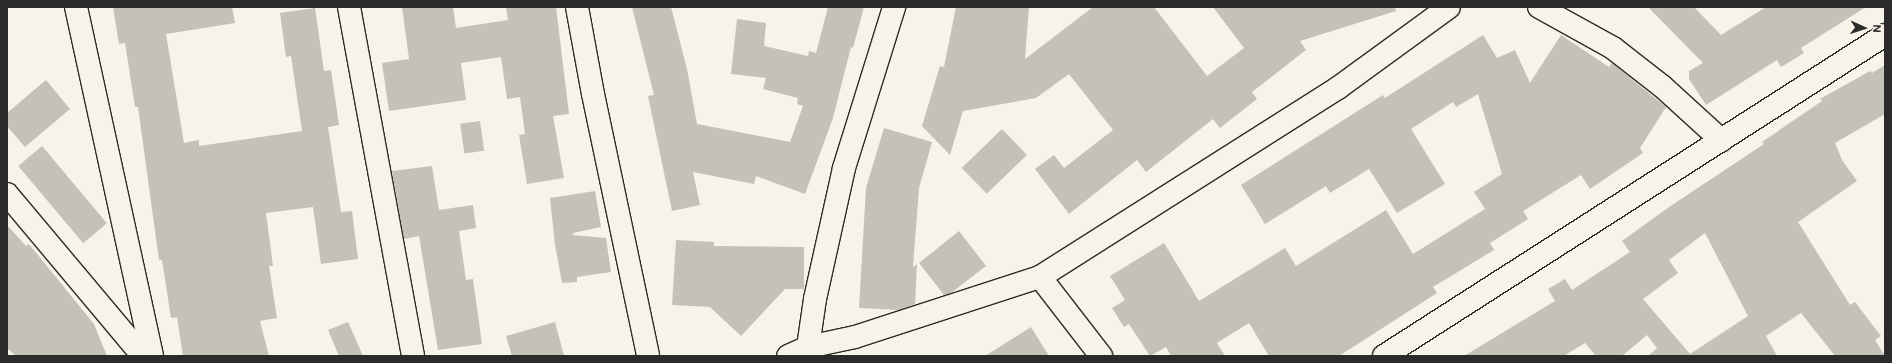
<!DOCTYPE html>
<style>
body{margin:0}
#map{position:relative;width:1892px;height:363px;overflow:hidden;background:#f7f3e8;font-family:"Balsamiq Sans",sans-serif}
div>[style]{position:absolute}
.building>*{inset:0;background:#c4c1b9;transform-origin:0 0}
.roads{filter:drop-shadow(1px 0 #2b2b2b) drop-shadow(-1px 0 #2b2b2b) drop-shadow(0 1px #2b2b2b) drop-shadow(0 -1px #2b2b2b)}
.minor>*{height:22px;margin:-11px;padding:0 11px;transform-origin:11px;border-radius:11px;background:#f7f3e8}
span{translate:-50% -50%;white-space:nowrap;text-align:center;line-height:1.15;-webkit-text-stroke:3px #f7f3e8;paint-order:stroke}
.frame{position:absolute;inset:0;border:8px solid #2b2b2b;pointer-events:none}
.north{position:absolute;left:1844px;top:8px;width:40px;height:40px;-webkit-text-stroke:3px #f7f3e8;paint-order:stroke;rotate:93deg;font-size:11px;font-weight:700;line-height:16px;text-align:center;color:#2b2b2b}
.north::after{content:'';display:block;margin:auto;width:14px;height:18px;background:#2b2b2b;clip-path:polygon(50% 0,100% 100%,50% 72%,0 100%)}
</style>
<div id="map">
<div class="building">
<i style="clip-path:polygon(113px 7px,232px 7px,235px 23px,166px 34px,184px 143px,199px 140px,199px 146px,302px 131px,291px 56px,286px 57px,280px 13px,315px 8px,324px 71px,331px 70px,339px 125px,328px 127px,341px 212px,352px 211px,358px 259px,321px 264px,313px 207px,266px 213px,273px 266px,269px 266px,277px 318px,260px 321px,269px 356px,183px 356px,177px 317px,171px 318px,162px 260px,159px 260px,138px 107px,135px 107px,125px 43px,119px 44px)"></i>
<i style="clip-path:polygon(402px 7px,453px 7px,456px 28px,508px 20px,506px 7px,556px 7px,569px 114px,553px 116px,564px 178px,527px 184px,519px 135px,525px 134px,520px 97px,507px 99px,501px 57px,461px 63px,466px 100px,389px 111px,382px 63px,409px 59px)"></i>
<i style="clip-path:polygon(632px 7px,671px 7px,687px 69px,697px 124px,790px 142px,803px 106px,797px 104px,798px 98px,763px 89px,766px 78px,731px 74px,737px 19px,766px 23px,764px 46px,808px 56px,809px 51px,816px 53px,828px 7px,864px 7px,853px 48px,851px 47px,833px 118px,805px 194px,756px 176px,754px 184px,693px 172px,700px 205px,672px 211px,648px 96px,654px 95px)"></i>
<i style="clip-path:polygon(956px 7px,1029px 7px,1025px 59px,1093px 7px,1154px 7px,1207px 76px,1244px 48px,1213px 7px,1395px 7px,1396px 11px,1300px 41px,1306px 50px,1252px 92px,1257px 99px,1220px 128px,1213px 119px,1146px 172px,1137px 160px,1069px 214px,1035px 169px,1054px 155px,1064px 168px,1113px 130px,1069px 74px,1036px 98px,963px 111px,950px 155px,922px 126px,940px 66px,944px 67px)"></i>
<i style="clip-path:polygon(1648px 7px,1694px 7px,1721px 35px,1766px 7px,1866px 7px,1801px 48px,1804px 53px,1781px 67px,1777px 60px,1706px 105px,1689px 79px,1689px 71px,1703px 63px)"></i>
<i style="clip-path:polygon(1483px 35px,1497px 58px,1515px 50px,1530px 83px,1561px 35px,1609px 67px,1612px 63px,1666px 107px,1640px 148px,1643px 153px,1590px 189px,1581px 175px,1523px 211px,1528px 219px,1490px 243px,1494px 250px,1433px 287px,1437px 293px,1339px 356px,1269px 356px,1249px 323px,1217px 343px,1225px 356px,1171px 356px,1166px 347px,1150px 356px,1129px 324px,1124px 327px,1112px 308px,1125px 300px,1110px 276px,1164px 243px,1199px 301px,1285px 248px,1296px 266px,1386px 210px,1413px 254px,1485px 209px,1474px 192px,1502px 174px,1478px 94px,1456px 107px,1453px 102px,1411px 129px,1445px 184px,1397px 213px,1369px 169px,1330px 193px,1326px 186px,1265px 224px,1241px 185px,1383px 95px,1385px 98px)"></i>
<i style="clip-path:polygon(evenodd,1885px 65px,1885px 114px,1835px 143px,1842px 160px,1857px 181px,1798px 222px,1850px 305px,1855px 302px,1881px 336px,1875px 340px,1885px 356px,1835px 356px,1801px 313px,1766px 336px,1777px 356px,1648px 356px,1657px 348px,1647px 335px,1622px 356px,1596px 356px,1585px 343px,1564px 356px,1464px 356px,1555px 301px,1548px 289px,1565px 279px,1572px 290px,1630px 252px,1622px 241px,1669px 207px,1764px 144px,1762px 142px,1822px 101px,1820px 99px,1870px 71px,1872px 73px,1885px 65px,1705px 233px,1748px 316px,1690px 354px,1643px 299px,1678px 273px,1669px 260px,1705px 233px)"></i>
<i style="clip-path:polygon(46px 80px,70px 109px,25px 147px,7px 126px,7px 113px)"></i>
<i style="left:480px;top:121px;width:30px;height:20px;rotate:82deg"></i>
<i style="clip-path:polygon(884px 128px,932px 142px,919px 188px,913px 267px,917px 264px,915px 304px,899px 310px,859px 308px,866px 188px)"></i>
<i style="left:1002px;top:129px;width:36px;height:56px;rotate:46deg"></i>
<i style="left:42px;top:146px;width:101px;height:31px;rotate:50deg"></i>
<i style="clip-path:polygon(432px 166px,439px 210px,473px 205px,476px 228px,459px 231px,466px 280px,473px 279px,482px 344px,438px 350px,419px 236px,404px 239px,392px 171px)"></i>
<i style="clip-path:polygon(595px 191px,601px 227px,573px 233px,573px 235px,606px 238px,611px 272px,577px 277px,577px 282px,562px 283px,555px 245px,550px 198px)"></i>
<i style="clip-path:polygon(7px 225px,26px 246px,29px 244px,94px 324px,107px 356px,16px 356px,7px 348px)"></i>
<i style="clip-path:polygon(959px 231px,986px 266px,951px 293px,944px 295px,919px 263px)"></i>
<i style="clip-path:polygon(676px 240px,714px 242px,714px 246px,804px 247px,804px 289px,785px 289px,741px 336px,710px 307px,672px 305px)"></i>
<i style="clip-path:polygon(348px 322px,363px 356px,339px 356px,328px 330px)"></i>
<i style="clip-path:polygon(555px 322px,564px 356px,512px 356px,506px 336px)"></i>
<i style="clip-path:polygon(1031px 327px,1049px 356px,985px 356px)"></i>
</div>
<div class="roads">
<div class="minor">
<i style="left:76px;top:7px;width:357px;rotate:77.7deg"></i>
<i style="left:349px;top:7px;width:355px;rotate:79.6deg"></i>
<i style="left:577px;top:7px;width:88px;rotate:79.6deg"></i>
<i style="left:593px;top:94px;width:268px;rotate:78.1deg"></i>
<i style="left:1539px;top:7px;width:85px;rotate:29deg"></i>
<i style="left:1613px;top:48px;width:63px;rotate:38deg"></i>
<i style="left:1663px;top:87px;width:79px;rotate:42.4deg"></i>
<i style="left:7px;top:194px;width:212px;rotate:50deg"></i>
<i style="left:1040px;top:277px;width:100px;rotate:52.3deg"></i>
<i style="left:808px;top:347px;width:49px;rotate:-81.7deg"></i>
<i style="left:815px;top:299px;width:134px;rotate:-77.5deg"></i>
<i style="left:844px;top:168px;width:169px;rotate:-72.7deg"></i>
<i style="left:788px;top:356px;width:22px;rotate:-24deg"></i>
<i style="left:808px;top:347px;width:48px;rotate:-12deg"></i>
<i style="left:855px;top:337px;width:194px;rotate:-18deg"></i>
<i style="left:1040px;top:277px;width:353px;rotate:-32.4deg"></i>
<i style="left:1338px;top:88px;width:137px;rotate:-36.1deg"></i>
<i style="left:1384px;top:356px;width:595px;rotate:-32.65deg"></i>
</div>
</div>
<div class="frame"></div>
<div class="north">N</div>
</div>
